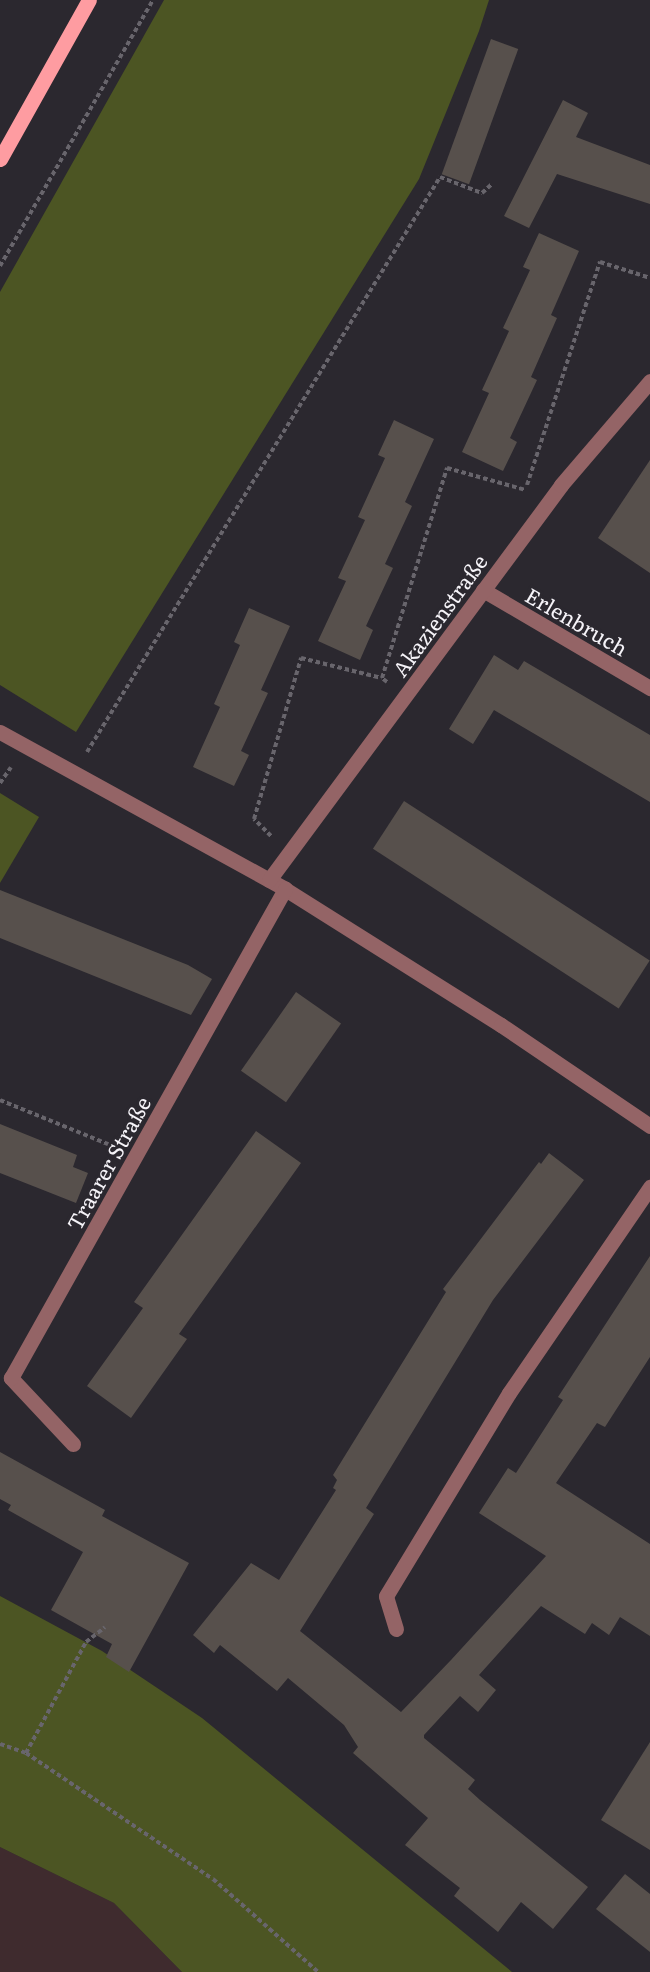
<!DOCTYPE html>
<meta charset="utf-8">
<style>
body{margin:0}
#map{position:relative;width:650px;height:1972px;overflow:hidden;background:#2b282f;font-family:Literata,serif}
div>[style]{position:absolute}
.commercial>*{inset:0;background:#3f2b2e}
.green>*{inset:0;background:#4c5523}
.building>*{inset:0;background:#57504c;transform-origin:0 0}
.path>*{height:4px;margin-top:-2px;transform-origin:0;background:repeating-linear-gradient(90deg,#68656c 0 4.5px,transparent 0 7.5px)}
.minor>*{height:15px;margin:-7.5px;padding:0 7.5px;transform-origin:7.5px;border-radius:7.5px;background:#946466}
.major>*{height:15px;margin:-7.5px;padding:0 7.5px;transform-origin:7.5px;border-radius:7.5px;background:#fe9ca1}
span{translate:-50% -50%;white-space:nowrap;text-align:center;line-height:1.15;-webkit-text-stroke:6px #2b282f;paint-order:stroke}
.street-label{font-size:21px;color:#f5f3f8}
</style>
<div id="map">
<div class="commercial">
<i style="clip-path:polygon(0 1847px,114px 1903px,182px 1972px,0 1972px)"></i>
</div>
<div class="green">
<i style="clip-path:polygon(164px 0,489px 0,479px 31px,419px 179px,76px 732px,0 685px,0 292px)"></i>
<i style="clip-path:polygon(0 793px,39px 817px,0 883px)"></i>
<i style="clip-path:polygon(0 1596px,102px 1651px,202px 1718px,512px 1972px,182px 1972px,114px 1903px,0 1847px)"></i>
</div>
<div class="building">
<i style="left:491px;top:39px;width:29px;height:144px;rotate:20deg"></i>
<i style="clip-path:polygon(563px 100px,588px 113px,576px 137px,650px 165px,650px 204px,557px 174px,529px 228px,504px 216px)"></i>
<i style="clip-path:polygon(539px 233px,579px 251px,551px 315px,557px 318px,531px 377px,537px 380px,510px 438px,517px 442px,503px 471px,462px 452px,489px 393px,482px 390px,509px 331px,503px 328px,530px 270px,523px 267px)"></i>
<i style="clip-path:polygon(394px 420px,434px 439px,405px 502px,412px 506px,385px 564px,393px 568px,366px 626px,373px 630px,360px 660px,318px 641px,346px 581px,338px 578px,365px 520px,358px 517px,385px 458px,378px 455px)"></i>
<i style="clip-path:polygon(650px 460px,650px 573px,598px 538px)"></i>
<i style="clip-path:polygon(249px 608px,290px 626px,261px 690px,268px 693px,241px 751px,249px 755px,234px 786px,193px 767px,220px 707px,214px 704px,240px 645px,234px 642px)"></i>
<i style="clip-path:polygon(494px 655px,518px 670px,524px 661px,650px 735px,650px 802px,494px 710px,473px 744px,449px 729px)"></i>
<i style="left:404px;top:801px;width:293px;height:57px;rotate:33deg"></i>
<i style="clip-path:polygon(0 890px,188px 965px,212px 979px,191px 1015px,0 938px)"></i>
<i style="left:296px;top:992px;width:55px;height:96px;rotate:35deg"></i>
<i style="clip-path:polygon(0 1124px,77px 1155px,73px 1167px,88px 1173px,76px 1203px,0 1173px)"></i>
<i style="clip-path:polygon(256px 1131px,301px 1163px,179px 1334px,187px 1339px,131px 1418px,87px 1386px,143px 1308px,134px 1302px)"></i>
<i style="clip-path:polygon(549px 1153px,584px 1180px,493px 1300px,366px 1508px,374px 1514px,300px 1631px,401px 1712px,451px 1660px,546px 1556px,479px 1513px,508px 1468px,516px 1473px,563px 1400px,558px 1397px,650px 1256px,650px 1357px,605px 1427px,597px 1423px,556px 1483px,650px 1544px,650px 1636px,620px 1617px,609px 1635px,592px 1623px,585px 1634px,541px 1606px,479px 1675px,496px 1690px,478px 1712px,460px 1696px,424px 1735px,424px 1738px,475px 1780px,468px 1789px,480px 1800px,588px 1887px,553px 1929px,521px 1902px,498px 1932px,454px 1896px,460px 1888px,405px 1845px,428px 1818px,353px 1753px,358px 1747px,344px 1725px,288px 1678px,277px 1691px,220px 1645px,214px 1653px,193px 1635px,251px 1563px,279px 1580px,336px 1490px,333px 1488px,337px 1480px,333px 1475px,446px 1292px,443px 1289px,539px 1162px,541px 1164px)"></i>
<i style="clip-path:polygon(0 1452px,105px 1510px,102px 1516px,189px 1563px,129px 1672px,106px 1657px,112px 1644px,51px 1610px,83px 1552px,8px 1510px,11px 1505px,0 1499px)"></i>
<i style="clip-path:polygon(650px 1742px,650px 1850px,601px 1820px)"></i>
<i style="clip-path:polygon(625px 1874px,650px 1894px,650px 1952px,596px 1909px)"></i>
</div>
<div class="path">
<i style="left:0;top:266px;width:307px;rotate:-60.1deg"></i>
<i style="left:527px;top:485px;width:235px;rotate:-71.9deg"></i>
<i style="left:600px;top:262px;width:52px;rotate:17.7deg"></i>
<i style="left:387px;top:682px;width:6px;rotate:-141deg"></i>
<i style="left:382px;top:678px;width:220px;rotate:-72.8deg"></i>
<i style="left:447px;top:468px;width:82px;rotate:15.6deg"></i>
<i style="left:87px;top:752px;width:675px;rotate:-58.45deg"></i>
<i style="left:440px;top:177px;width:45px;rotate:20.9deg"></i>
<i style="left:482px;top:193px;width:13px;rotate:-42deg"></i>
<i style="left:0;top:783px;width:19px;rotate:-55deg"></i>
<i style="left:271px;top:836px;width:24px;rotate:-135deg"></i>
<i style="left:254px;top:819px;width:168px;rotate:-73.7deg"></i>
<i style="left:301px;top:658px;width:83px;rotate:13.9deg"></i>
<i style="left:0;top:1100px;width:122px;rotate:22.2deg"></i>
<i style="left:0;top:1744px;width:28px;rotate:19deg"></i>
<i style="left:26px;top:1753px;width:225px;rotate:34deg"></i>
<i style="left:213px;top:1879px;width:140px;rotate:41.5deg"></i>
<i style="left:26px;top:1753px;width:126px;rotate:-61.6deg"></i>
<i style="left:86px;top:1642px;width:24px;rotate:-38deg"></i>
</div>
<div class="minor">
<i style="left:483px;top:590px;width:194px;rotate:30.4deg"></i>
<i style="left:0;top:732px;width:325px;rotate:28.8deg"></i>
<i style="left:285px;top:889px;width:255px;rotate:32.2deg"></i>
<i style="left:501px;top:1025px;width:180px;rotate:34.1deg"></i>
<i style="left:269px;top:880px;width:491px;rotate:-53.5deg"></i>
<i style="left:561px;top:485px;width:137px;rotate:-49.4deg"></i>
<i style="left:73px;top:1444px;width:91px;rotate:-133.2deg"></i>
<i style="left:11px;top:1378px;width:561px;rotate:-60.74deg"></i>
<i style="left:396px;top:1629px;width:34px;rotate:-107deg"></i>
<i style="left:386px;top:1596px;width:237px;rotate:-58.8deg"></i>
<i style="left:509px;top:1393px;width:250px;rotate:-55.6deg"></i>
</div>
<div class="major">
<i style="left:0;top:159px;width:182px;rotate:-60.8deg"></i>
</div>
<div class="street-label">
<span style="left:439px;top:615px;rotate:-54deg">Akazienstraße</span>
<span style="left:577px;top:621px;rotate:30deg">Erlenbruch</span>
<span style="left:108px;top:1163px;rotate:-61deg">Traarer Straße</span>
</div>
</div>
